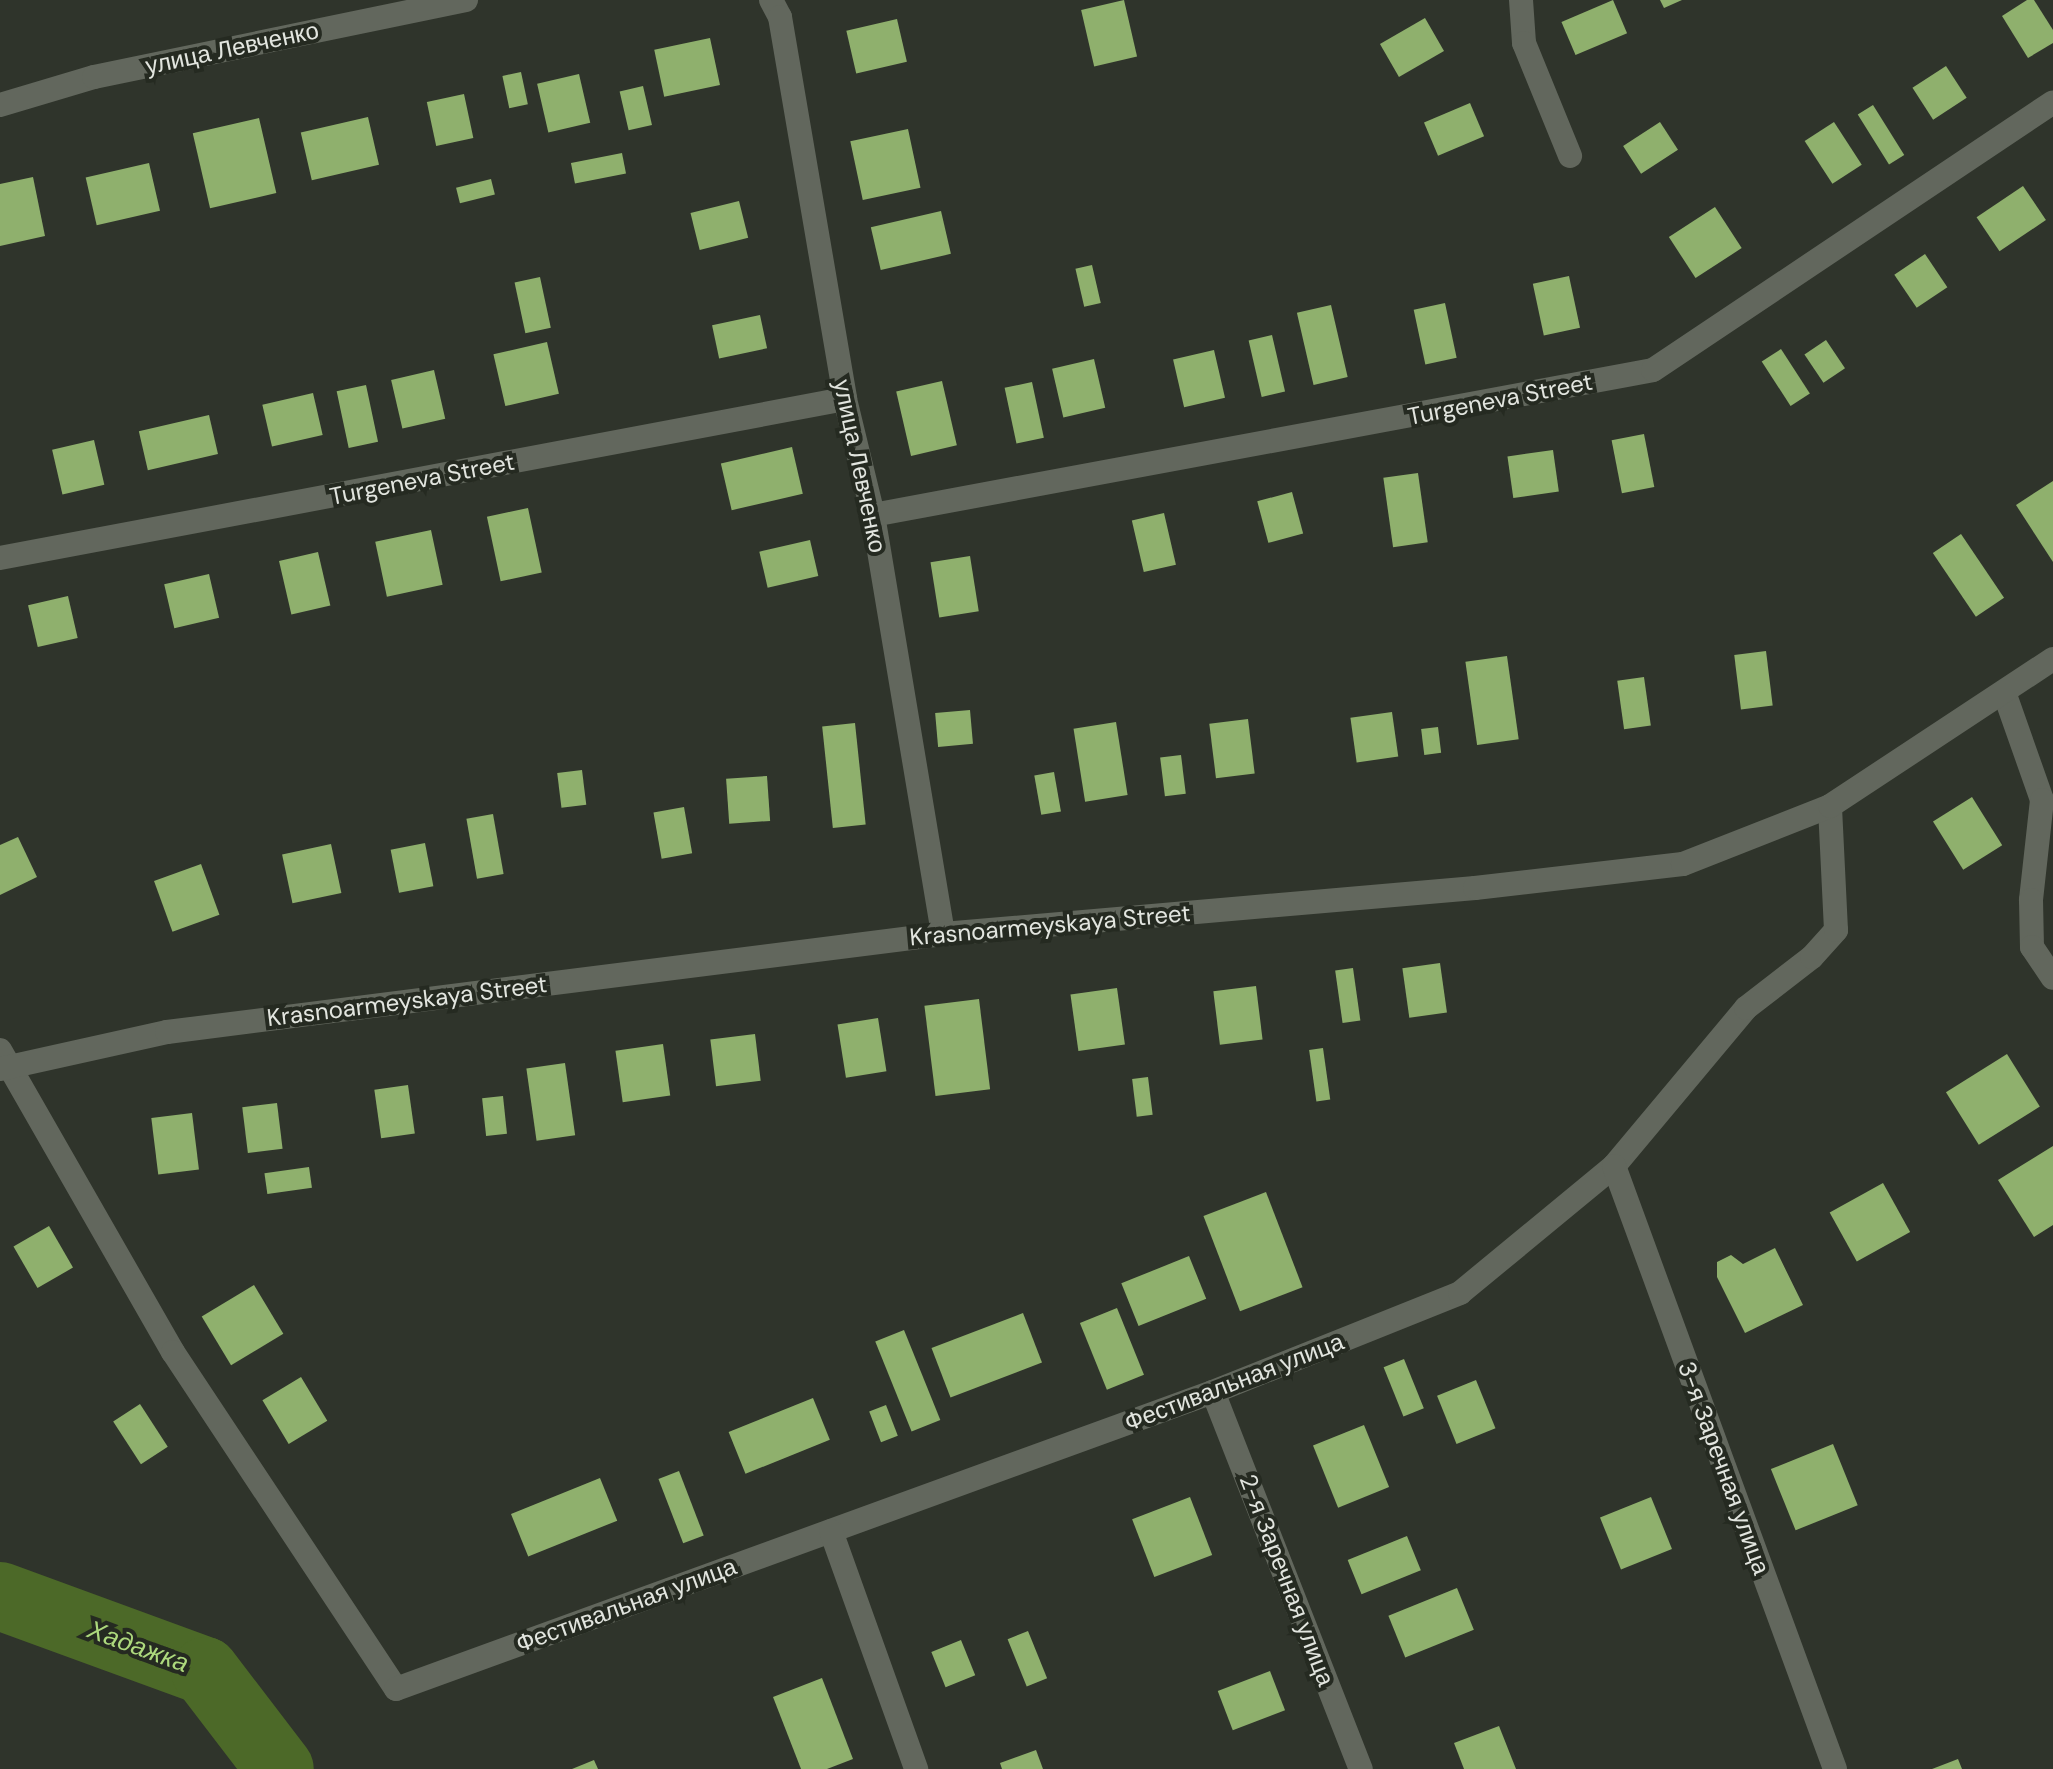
<!DOCTYPE html>
<meta charset="utf-8">
<style>
body{margin:0}
#map{position:relative;width:2053px;height:1769px;overflow:hidden;background:#2f342b;font-family:"DM Sans",sans-serif}
div>[style]{position:absolute}
.river>*{height:68px;margin:-34px;padding:0 34px;transform-origin:34px;border-radius:34px;background:#4c6928}
.building>*{inset:0;background:#8fb06d;transform-origin:0 0}
.minor>*{height:24px;margin:-12px;padding:0 12px;transform-origin:12px;border-radius:12px;background:#62675d}
span{translate:-50% -50%;white-space:nowrap;text-align:center;line-height:1.15;-webkit-text-stroke:8px #252a21;paint-order:stroke}
.street-label{font-size:24px;color:#e2e5df}
.water-label{font-size:26px;color:#add97d;font-style:italic}
</style>
<div id="map">
<div class="river">
<i style="left:0;top:1596px;width:218px;rotate:20.1deg"></i>
<i style="left:205px;top:1671px;width:123px;rotate:52.6deg"></i>
</div>
<div class="building">
<i style="left:1124px;top:0;width:58px;height:44px;rotate:77deg"></i>
<i style="left:1613px;top:0;width:36px;height:56px;rotate:67deg"></i>
<i style="clip-path:polygon(1660px 0,1682px 0,1664px 8px)"></i>
<i style="clip-path:polygon(2027px 0,2034px 0,2053px 30px,2053px 43px,2028px 58px,2002px 16px)"></i>
<i style="left:1425px;top:18px;width:38px;height:52px;rotate:60deg"></i>
<i style="left:897px;top:19px;width:44px;height:52px;rotate:77deg"></i>
<i style="left:710px;top:38px;width:48px;height:57px;rotate:78deg"></i>
<i style="left:1946px;top:66px;width:38px;height:40px;rotate:57deg"></i>
<i style="left:521px;top:72px;width:33px;height:19px;rotate:78deg"></i>
<i style="left:579px;top:74px;width:50px;height:43px;rotate:77deg"></i>
<i style="left:643px;top:86px;width:40px;height:24px;rotate:77deg"></i>
<i style="left:464px;top:94px;width:45px;height:38px;rotate:78deg"></i>
<i style="left:1470px;top:103px;width:36px;height:50px;rotate:67deg"></i>
<i style="left:1873px;top:105px;width:59px;height:18px;rotate:58deg"></i>
<i style="left:368px;top:117px;width:49px;height:69px;rotate:77deg"></i>
<i style="left:259px;top:118px;width:77px;height:68px;rotate:77deg"></i>
<i style="left:1660px;top:122px;width:33px;height:44px;rotate:57deg"></i>
<i style="left:1834px;top:122px;width:51px;height:35px;rotate:57deg"></i>
<i style="left:908px;top:129px;width:60px;height:59px;rotate:78deg"></i>
<i style="left:622px;top:153px;width:21px;height:52px;rotate:79deg"></i>
<i style="left:149px;top:163px;width:49px;height:65px;rotate:77deg"></i>
<i style="clip-path:polygon(33px 177px,45px 236px,0 246px,0 184px)"></i>
<i style="left:491px;top:179px;width:16px;height:36px;rotate:76deg"></i>
<i style="left:2023px;top:186px;width:41px;height:56px;rotate:56deg"></i>
<i style="left:739px;top:201px;width:38px;height:50px;rotate:76deg"></i>
<i style="left:1715px;top:207px;width:49px;height:55px;rotate:57deg"></i>
<i style="left:941px;top:211px;width:44px;height:72px;rotate:77deg"></i>
<i style="left:1925px;top:254px;width:40px;height:37px;rotate:56deg"></i>
<i style="left:1092px;top:265px;width:39px;height:17px;rotate:77deg"></i>
<i style="left:1569px;top:276px;width:53px;height:37px;rotate:78deg"></i>
<i style="left:540px;top:277px;width:52px;height:26px;rotate:78deg"></i>
<i style="left:1445px;top:303px;width:56px;height:32px;rotate:78deg"></i>
<i style="left:1331px;top:305px;width:74px;height:35px;rotate:77deg"></i>
<i style="left:760px;top:315px;width:34px;height:49px;rotate:78deg"></i>
<i style="left:1272px;top:335px;width:58px;height:24px;rotate:77deg"></i>
<i style="left:1826px;top:340px;width:34px;height:26px;rotate:56deg"></i>
<i style="left:547px;top:342px;width:53px;height:55px;rotate:77deg"></i>
<i style="left:1781px;top:349px;width:53px;height:23px;rotate:57deg"></i>
<i style="left:1214px;top:350px;width:49px;height:42px;rotate:77deg"></i>
<i style="left:1094px;top:359px;width:50px;height:43px;rotate:77deg"></i>
<i style="left:434px;top:370px;width:50px;height:44px;rotate:77deg"></i>
<i style="left:942px;top:381px;width:66px;height:47px;rotate:77deg"></i>
<i style="left:1032px;top:382px;width:57px;height:28px;rotate:78deg"></i>
<i style="left:366px;top:385px;width:58px;height:30px;rotate:78deg"></i>
<i style="left:313px;top:393px;width:43px;height:52px;rotate:77deg"></i>
<i style="left:209px;top:415px;width:40px;height:72px;rotate:77deg"></i>
<i style="left:1644px;top:434px;width:54px;height:33px;rotate:79deg"></i>
<i style="left:94px;top:440px;width:46px;height:43px;rotate:77deg"></i>
<i style="left:792px;top:447px;width:48px;height:73px;rotate:77deg"></i>
<i style="left:1553px;top:450px;width:42px;height:46px;rotate:82deg"></i>
<i style="left:1418px;top:473px;width:70px;height:35px;rotate:82deg"></i>
<i style="clip-path:polygon(2053px 481px,2053px 562px,2016px 505px)"></i>
<i style="left:1292px;top:492px;width:43px;height:36px;rotate:75deg"></i>
<i style="left:528px;top:508px;width:66px;height:42px;rotate:78deg"></i>
<i style="left:1164px;top:513px;width:53px;height:33px;rotate:77deg"></i>
<i style="left:431px;top:530px;width:56px;height:57px;rotate:78deg"></i>
<i style="left:1961px;top:534px;width:77px;height:34px;rotate:56deg"></i>
<i style="left:810px;top:540px;width:37px;height:52px;rotate:77deg"></i>
<i style="left:318px;top:552px;width:55px;height:40px;rotate:77deg"></i>
<i style="left:970px;top:556px;width:56px;height:40px;rotate:81deg"></i>
<i style="left:209px;top:574px;width:45px;height:46px;rotate:77deg"></i>
<i style="left:68px;top:596px;width:43px;height:41px;rotate:77deg"></i>
<i style="left:1766px;top:651px;width:55px;height:32px;rotate:83deg"></i>
<i style="left:1507px;top:656px;width:84px;height:42px;rotate:82deg"></i>
<i style="left:1644px;top:677px;width:49px;height:27px;rotate:82deg"></i>
<i style="left:970px;top:710px;width:34px;height:35px;rotate:85deg"></i>
<i style="left:1392px;top:712px;width:45px;height:42px;rotate:82deg"></i>
<i style="left:1248px;top:719px;width:55px;height:39px;rotate:83deg"></i>
<i style="left:1116px;top:722px;width:74px;height:43px;rotate:81deg"></i>
<i style="left:855px;top:723px;width:102px;height:33px;rotate:84deg"></i>
<i style="left:1438px;top:727px;width:26px;height:17px;rotate:83deg"></i>
<i style="left:1181px;top:755px;width:39px;height:21px;rotate:83deg"></i>
<i style="left:582px;top:770px;width:35px;height:25px;rotate:83deg"></i>
<i style="left:1054px;top:772px;width:40px;height:20px;rotate:80deg"></i>
<i style="left:767px;top:776px;width:45px;height:41px;rotate:86deg"></i>
<i style="left:1972px;top:797px;width:57px;height:46px;rotate:58deg"></i>
<i style="left:684px;top:807px;width:47px;height:31px;rotate:80deg"></i>
<i style="left:493px;top:814px;width:61px;height:27px;rotate:80deg"></i>
<i style="clip-path:polygon(18px 837px,37px 877px,0 895px,0 845px)"></i>
<i style="left:425px;top:843px;width:44px;height:35px;rotate:79deg"></i>
<i style="left:331px;top:844px;width:50px;height:50px;rotate:78deg"></i>
<i style="left:201px;top:864px;width:54px;height:50px;rotate:70deg"></i>
<i style="left:1440px;top:963px;width:50px;height:38px;rotate:82deg"></i>
<i style="left:1353px;top:968px;width:53px;height:18px;rotate:82deg"></i>
<i style="left:1256px;top:986px;width:54px;height:43px;rotate:83deg"></i>
<i style="left:1117px;top:988px;width:57px;height:47px;rotate:82deg"></i>
<i style="left:979px;top:999px;width:91px;height:55px;rotate:83deg"></i>
<i style="left:878px;top:1018px;width:54px;height:41px;rotate:81deg"></i>
<i style="left:755px;top:1034px;width:47px;height:45px;rotate:83deg"></i>
<i style="left:663px;top:1044px;width:52px;height:48px;rotate:82deg"></i>
<i style="left:1323px;top:1048px;width:52px;height:14px;rotate:82deg"></i>
<i style="left:2007px;top:1054px;width:62px;height:72px;rotate:58deg"></i>
<i style="left:565px;top:1063px;width:73px;height:39px;rotate:82deg"></i>
<i style="left:1148px;top:1077px;width:38px;height:16px;rotate:83deg"></i>
<i style="left:408px;top:1085px;width:49px;height:34px;rotate:82deg"></i>
<i style="left:503px;top:1096px;width:38px;height:21px;rotate:84deg"></i>
<i style="left:277px;top:1103px;width:46px;height:35px;rotate:83deg"></i>
<i style="left:192px;top:1113px;width:57px;height:41px;rotate:83deg"></i>
<i style="clip-path:polygon(2053px 1146px,2053px 1225px,2034px 1237px,1998px 1180px)"></i>
<i style="left:309px;top:1167px;width:21px;height:45px;rotate:82deg"></i>
<i style="left:1883px;top:1183px;width:56px;height:61px;rotate:61deg"></i>
<i style="left:1266px;top:1192px;width:102px;height:67px;rotate:69deg"></i>
<i style="left:49px;top:1226px;width:48px;height:41px;rotate:60deg"></i>
<i style="clip-path:polygon(1775px 1248px,1803px 1305px,1745px 1333px,1717px 1277px,1717px 1262px,1731px 1255px,1743px 1264px)"></i>
<i style="left:1189px;top:1256px;width:46px;height:73px;rotate:68deg"></i>
<i style="left:254px;top:1285px;width:57px;height:61px;rotate:59deg"></i>
<i style="left:1117px;top:1308px;width:72px;height:40px;rotate:68deg"></i>
<i style="left:1023px;top:1313px;width:53px;height:98px;rotate:69deg"></i>
<i style="left:904px;top:1330px;width:97px;height:31px;rotate:68deg"></i>
<i style="left:1404px;top:1359px;width:53px;height:22px;rotate:68deg"></i>
<i style="left:301px;top:1377px;width:51px;height:45px;rotate:59deg"></i>
<i style="left:1476px;top:1380px;width:52px;height:42px;rotate:68deg"></i>
<i style="left:813px;top:1398px;width:45px;height:91px;rotate:68deg"></i>
<i style="left:140px;top:1404px;width:51px;height:32px;rotate:57deg"></i>
<i style="left:886px;top:1405px;width:33px;height:18px;rotate:69deg"></i>
<i style="left:1364px;top:1425px;width:67px;height:55px;rotate:68deg"></i>
<i style="left:1833px;top:1444px;width:66px;height:67px;rotate:68deg"></i>
<i style="left:679px;top:1471px;width:69px;height:22px;rotate:69deg"></i>
<i style="left:600px;top:1478px;width:46px;height:96px;rotate:68deg"></i>
<i style="left:1190px;top:1497px;width:62px;height:62px;rotate:69deg"></i>
<i style="left:1651px;top:1497px;width:56px;height:55px;rotate:68deg"></i>
<i style="left:1407px;top:1536px;width:37px;height:64px;rotate:68deg"></i>
<i style="left:1457px;top:1588px;width:45px;height:74px;rotate:68deg"></i>
<i style="left:1028px;top:1631px;width:51px;height:22px;rotate:68deg"></i>
<i style="left:961px;top:1640px;width:38px;height:32px;rotate:68deg"></i>
<i style="left:1270px;top:1671px;width:42px;height:56px;rotate:69deg"></i>
<i style="clip-path:polygon(822px 1678px,853px 1759px,827px 1769px,801px 1769px,773px 1697px)"></i>
<i style="clip-path:polygon(1499px 1726px,1516px 1769px,1464px 1769px,1454px 1743px)"></i>
<i style="clip-path:polygon(1036px 1750px,1043px 1769px,1002px 1769px,1000px 1763px)"></i>
<i style="clip-path:polygon(1958px 1759px,1962px 1769px,1932px 1769px)"></i>
<i style="clip-path:polygon(594px 1760px,598px 1769px,572px 1769px)"></i>
</div>
<div class="minor">
<i style="left:771px;top:0;width:19px;rotate:62deg"></i>
<i style="left:780px;top:17px;width:387px;rotate:80.3deg"></i>
<i style="left:845px;top:399px;width:119px;rotate:76.4deg"></i>
<i style="left:873px;top:515px;width:425px;rotate:80.5deg"></i>
<i style="left:1521px;top:0;width:43px;rotate:86deg"></i>
<i style="left:1524px;top:43px;width:122px;rotate:67.8deg"></i>
<i style="left:0;top:105px;width:98px;rotate:-16.6deg"></i>
<i style="left:94px;top:77px;width:380px;rotate:-11.7deg"></i>
<i style="left:873px;top:515px;width:793px;rotate:-10.53deg"></i>
<i style="left:1653px;top:370px;width:481px;rotate:-33.8deg"></i>
<i style="left:0;top:558px;width:860px;rotate:-10.66deg"></i>
<i style="left:2004px;top:692px;width:114px;rotate:70.6deg"></i>
<i style="left:2042px;top:800px;width:101px;rotate:96.3deg"></i>
<i style="left:2031px;top:900px;width:47px;rotate:88.8deg"></i>
<i style="left:2032px;top:947px;width:37px;rotate:56deg"></i>
<i style="left:0;top:1050px;width:348px;rotate:60.2deg"></i>
<i style="left:173px;top:1352px;width:404px;rotate:56.5deg"></i>
<i style="left:396px;top:1689px;width:869px;rotate:-19.98deg"></i>
<i style="left:1213px;top:1392px;width:266px;rotate:-21.8deg"></i>
<i style="left:1460px;top:1293px;width:200px;rotate:-39.5deg"></i>
<i style="left:1614px;top:1166px;width:206px;rotate:-50.1deg"></i>
<i style="left:1746px;top:1008px;width:83px;rotate:-37.7deg"></i>
<i style="left:1812px;top:957px;width:36px;rotate:-48deg"></i>
<i style="left:1836px;top:930px;width:124px;rotate:-92.8deg"></i>
<i style="left:0;top:1069px;width:171px;rotate:-12.5deg"></i>
<i style="left:167px;top:1032px;width:782px;rotate:-7.2deg"></i>
<i style="left:943px;top:934px;width:534px;rotate:-4.94deg"></i>
<i style="left:1475px;top:888px;width:209px;rotate:-6.6deg"></i>
<i style="left:1683px;top:864px;width:158px;rotate:-21.5deg"></i>
<i style="left:1830px;top:806px;width:267px;rotate:-33.4deg"></i>
<i style="left:1614px;top:1166px;width:642px;rotate:69.87deg"></i>
<i style="left:1213px;top:1392px;width:405px;rotate:68.6deg"></i>
<i style="left:831px;top:1531px;width:253px;rotate:70.3deg"></i>
</div>
<div class="street-label">
<span style="left:232px;top:48px;rotate:-12deg">улица Левченко</span>
<span style="left:1500px;top:399px;rotate:-11deg">Turgeneva Street</span>
<span style="left:860px;top:466px;rotate:78deg">улица Левченко</span>
<span style="left:422px;top:479px;rotate:-11deg">Turgeneva Street</span>
<span style="left:1050px;top:925px;rotate:-5deg">Krasnoarmeyskaya Street</span>
<span style="left:407px;top:1001px;rotate:-7deg">Krasnoarmeyskaya Street</span>
<span style="left:1234px;top:1382px;rotate:-21deg">Фестивальная улица</span>
<span style="left:1724px;top:1468px;rotate:70deg">3-я Заречная улица</span>
<span style="left:1287px;top:1580px;rotate:69deg">2-я Заречная улица</span>
<span style="left:626px;top:1605px;rotate:-20deg">Фестивальная улица</span>
</div>
<div class="water-label">
<span style="left:138px;top:1647px;rotate:20deg">Хадажка</span>
</div>
</div>
